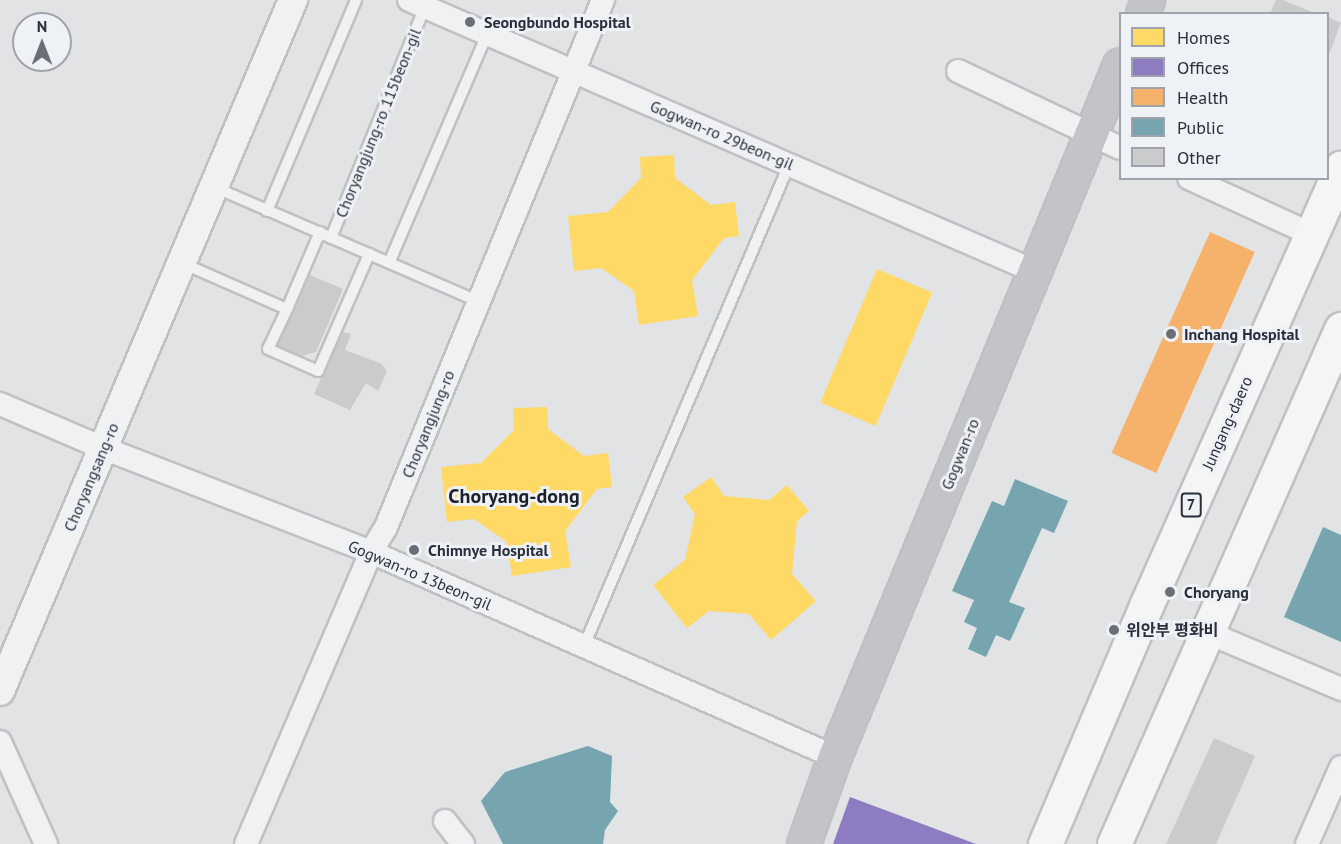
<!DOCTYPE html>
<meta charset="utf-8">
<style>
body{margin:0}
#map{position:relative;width:1341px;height:844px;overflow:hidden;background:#e1e3e5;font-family:"PT Sans","Noto Sans KR",sans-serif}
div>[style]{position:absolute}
.homes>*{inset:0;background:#ffd966;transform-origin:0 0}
.offices>*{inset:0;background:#8e7cc3}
.health>*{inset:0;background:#f6b26b;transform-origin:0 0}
.public>*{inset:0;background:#76a5af}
.building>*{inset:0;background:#c9cbcd}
.roads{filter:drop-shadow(2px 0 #bfc1c3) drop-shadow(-2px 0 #bfc1c3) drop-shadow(0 2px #bfc1c3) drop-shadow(0 -2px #bfc1c3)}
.service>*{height:10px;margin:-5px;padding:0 5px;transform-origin:5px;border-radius:5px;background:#f0f1f2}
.minor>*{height:22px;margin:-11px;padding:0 11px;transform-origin:11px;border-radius:11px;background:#f0f1f2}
.tertiary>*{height:28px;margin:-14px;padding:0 14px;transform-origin:14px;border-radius:14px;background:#f0f1f2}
.secondary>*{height:32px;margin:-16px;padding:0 16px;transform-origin:16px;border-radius:16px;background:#c2c4c8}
.primary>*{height:33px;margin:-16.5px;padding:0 16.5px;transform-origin:16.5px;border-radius:16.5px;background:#f5f5f6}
.dots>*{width:16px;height:16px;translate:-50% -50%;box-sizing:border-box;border:3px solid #eef1f5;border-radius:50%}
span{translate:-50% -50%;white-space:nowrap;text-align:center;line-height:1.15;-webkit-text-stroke:6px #eef1f5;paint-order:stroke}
.shield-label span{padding:2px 4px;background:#eef1f5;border:2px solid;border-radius:4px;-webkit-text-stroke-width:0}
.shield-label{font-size:15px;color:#2a2f3c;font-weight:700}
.poi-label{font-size:16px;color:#2a2f3c;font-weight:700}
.left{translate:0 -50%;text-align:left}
.street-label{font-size:16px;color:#2a2f3c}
.quarter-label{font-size:20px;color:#1c212d;font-weight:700}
.legend{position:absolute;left:1119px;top:12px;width:210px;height:168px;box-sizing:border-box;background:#eef1f5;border:2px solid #a0a3ab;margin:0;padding:8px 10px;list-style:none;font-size:18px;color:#2a2f3c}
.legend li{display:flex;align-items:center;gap:12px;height:30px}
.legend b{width:30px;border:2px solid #a0a3ab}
.north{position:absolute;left:12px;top:12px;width:60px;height:60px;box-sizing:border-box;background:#eef1f5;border:2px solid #a0a3ab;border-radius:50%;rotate:0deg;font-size:16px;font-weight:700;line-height:24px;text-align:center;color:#2a2f3c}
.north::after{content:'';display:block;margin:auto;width:21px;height:27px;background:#6a6e77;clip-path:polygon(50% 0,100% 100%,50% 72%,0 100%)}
</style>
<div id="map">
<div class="homes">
<i style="clip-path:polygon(674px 155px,675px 178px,711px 205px,735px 202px,739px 236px,724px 238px,692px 280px,698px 316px,639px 325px,634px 291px,601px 268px,574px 271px,568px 216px,608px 212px,641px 178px,640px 157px)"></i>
<i style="left:877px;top:269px;width:60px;height:145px;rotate:23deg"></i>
<i style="clip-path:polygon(547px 407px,548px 429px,584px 456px,608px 453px,612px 487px,597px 489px,565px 531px,571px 567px,512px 576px,507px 542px,474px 519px,447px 522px,441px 467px,481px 463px,514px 430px,513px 408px)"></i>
<i style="clip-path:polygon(711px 477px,724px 496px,769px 500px,787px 485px,809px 511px,797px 521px,792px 574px,816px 601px,771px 640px,749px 614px,709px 611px,687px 628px,653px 585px,685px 560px,695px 514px,683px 497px)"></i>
</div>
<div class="offices">
<i style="clip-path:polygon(850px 797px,976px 844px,833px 844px)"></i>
</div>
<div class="health">
<i style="left:1210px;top:232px;width:49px;height:242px;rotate:24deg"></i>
</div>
<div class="public">
<i style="clip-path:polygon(1015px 479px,1068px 501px,1054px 533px,1042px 528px,1009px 602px,1025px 608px,1010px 641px,996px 635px,986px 657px,968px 649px,977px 628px,964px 622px,974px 600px,952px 591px,992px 501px,1004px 506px)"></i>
<i style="clip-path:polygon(1323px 527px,1341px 535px,1341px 642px,1284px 617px)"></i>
<i style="clip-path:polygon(588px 746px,612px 756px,610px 802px,618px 811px,605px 830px,603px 844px,503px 844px,481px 801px,505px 772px)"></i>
</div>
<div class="building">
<i style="clip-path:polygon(1276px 0,1283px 0,1317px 14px,1270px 14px)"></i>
<i style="clip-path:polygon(1328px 17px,1341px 23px,1328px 57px)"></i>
<i style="clip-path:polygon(305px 273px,343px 289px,316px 352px,295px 358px,273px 348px)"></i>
<i style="clip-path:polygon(342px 332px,351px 334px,345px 350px,382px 364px,387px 371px,378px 391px,366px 383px,350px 410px,314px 394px)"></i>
<i style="clip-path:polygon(1214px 738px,1255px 756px,1216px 844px,1166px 844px)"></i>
</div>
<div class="roads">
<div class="service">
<i style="left:214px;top:187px;width:288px;rotate:23.4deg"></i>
<i style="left:267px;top:211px;width:229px;rotate:-67.1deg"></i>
<i style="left:331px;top:238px;width:249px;rotate:-67.9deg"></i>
<i style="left:182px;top:263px;width:115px;rotate:23.7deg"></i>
<i style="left:287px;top:309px;width:84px;rotate:-66.8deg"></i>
<i style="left:389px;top:263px;width:249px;rotate:-66.8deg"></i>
<i style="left:287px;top:309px;width:44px;rotate:115.4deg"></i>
<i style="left:268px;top:349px;width:55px;rotate:23.7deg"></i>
<i style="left:318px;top:371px;width:128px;rotate:-66.4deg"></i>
<i style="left:584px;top:646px;width:523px;rotate:-66.92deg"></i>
</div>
<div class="minor">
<i style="left:409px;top:0;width:681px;rotate:23.44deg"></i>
<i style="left:958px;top:71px;width:179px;rotate:25.4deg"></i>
<i style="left:1189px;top:178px;width:134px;rotate:24.7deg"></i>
<i style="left:0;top:404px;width:112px;rotate:23.1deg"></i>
<i style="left:103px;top:448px;width:287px;rotate:21.2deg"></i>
<i style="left:371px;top:552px;width:507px;rotate:23.84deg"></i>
<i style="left:1206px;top:632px;width:147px;rotate:22.9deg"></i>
<i style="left:0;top:742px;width:112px;rotate:65.7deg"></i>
<i style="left:445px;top:821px;width:29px;rotate:52deg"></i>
<i style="left:246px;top:844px;width:318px;rotate:-66.8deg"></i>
<i style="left:371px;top:552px;width:29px;rotate:-59deg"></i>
<i style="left:386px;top:527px;width:570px;rotate:-67.62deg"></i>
<i style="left:1307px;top:844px;width:84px;rotate:-66.2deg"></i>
</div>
<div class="tertiary">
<i style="left:0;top:691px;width:751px;rotate:-67.02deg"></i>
</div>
<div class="secondary">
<i style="left:1143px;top:14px;width:15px;rotate:-70deg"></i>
<i style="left:804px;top:844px;width:92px;rotate:-70.4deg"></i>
<i style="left:835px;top:757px;width:748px;rotate:-67.62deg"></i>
</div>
<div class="primary">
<i style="left:1045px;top:844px;width:259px;rotate:-67deg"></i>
<i style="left:1146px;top:606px;width:480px;rotate:-66deg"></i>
<i style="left:1114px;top:844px;width:563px;rotate:-66.21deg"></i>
</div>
</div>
<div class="dots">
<i style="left:470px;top:22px;background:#6a6e77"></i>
<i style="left:1171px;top:334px;background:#6a6e77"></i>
<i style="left:414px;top:550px;background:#6a6e77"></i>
<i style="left:1170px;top:592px;background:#6a6e77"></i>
<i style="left:1114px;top:630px;background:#6a6e77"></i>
</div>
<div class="shield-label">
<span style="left:1191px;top:505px">7</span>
</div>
<div class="poi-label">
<span class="left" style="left:484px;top:22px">Seongbundo Hospital</span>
<span class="left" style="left:1184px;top:334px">Inchang Hospital</span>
<span class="left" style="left:428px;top:550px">Chimnye Hospital</span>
<span class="left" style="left:1184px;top:592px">Choryang</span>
<span class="left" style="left:1126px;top:630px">위안부 평화비</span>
</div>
<div class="street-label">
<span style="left:378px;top:123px;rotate:-68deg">Choryangjung-ro 115beon-gil</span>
<span style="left:722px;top:135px;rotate:23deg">Gogwan-ro 29beon-gil</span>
<span style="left:1227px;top:423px;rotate:-66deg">Jungang-daero</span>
<span style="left:428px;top:424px;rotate:-68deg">Choryangjung-ro</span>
<span style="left:960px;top:454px;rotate:-68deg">Gogwan-ro</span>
<span style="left:91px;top:477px;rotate:-67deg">Choryangsang-ro</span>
<span style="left:420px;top:575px;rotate:23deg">Gogwan-ro 13beon-gil</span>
</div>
<div class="quarter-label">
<span style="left:514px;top:496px">Choryang-dong</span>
</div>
<ul class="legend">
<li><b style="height:16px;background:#ffd966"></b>Homes</li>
<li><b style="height:16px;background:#8e7cc3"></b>Offices</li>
<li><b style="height:16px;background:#f6b26b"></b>Health</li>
<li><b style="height:16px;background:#76a5af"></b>Public</li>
<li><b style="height:16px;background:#c9cbcd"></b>Other</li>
</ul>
<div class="north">N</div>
</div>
